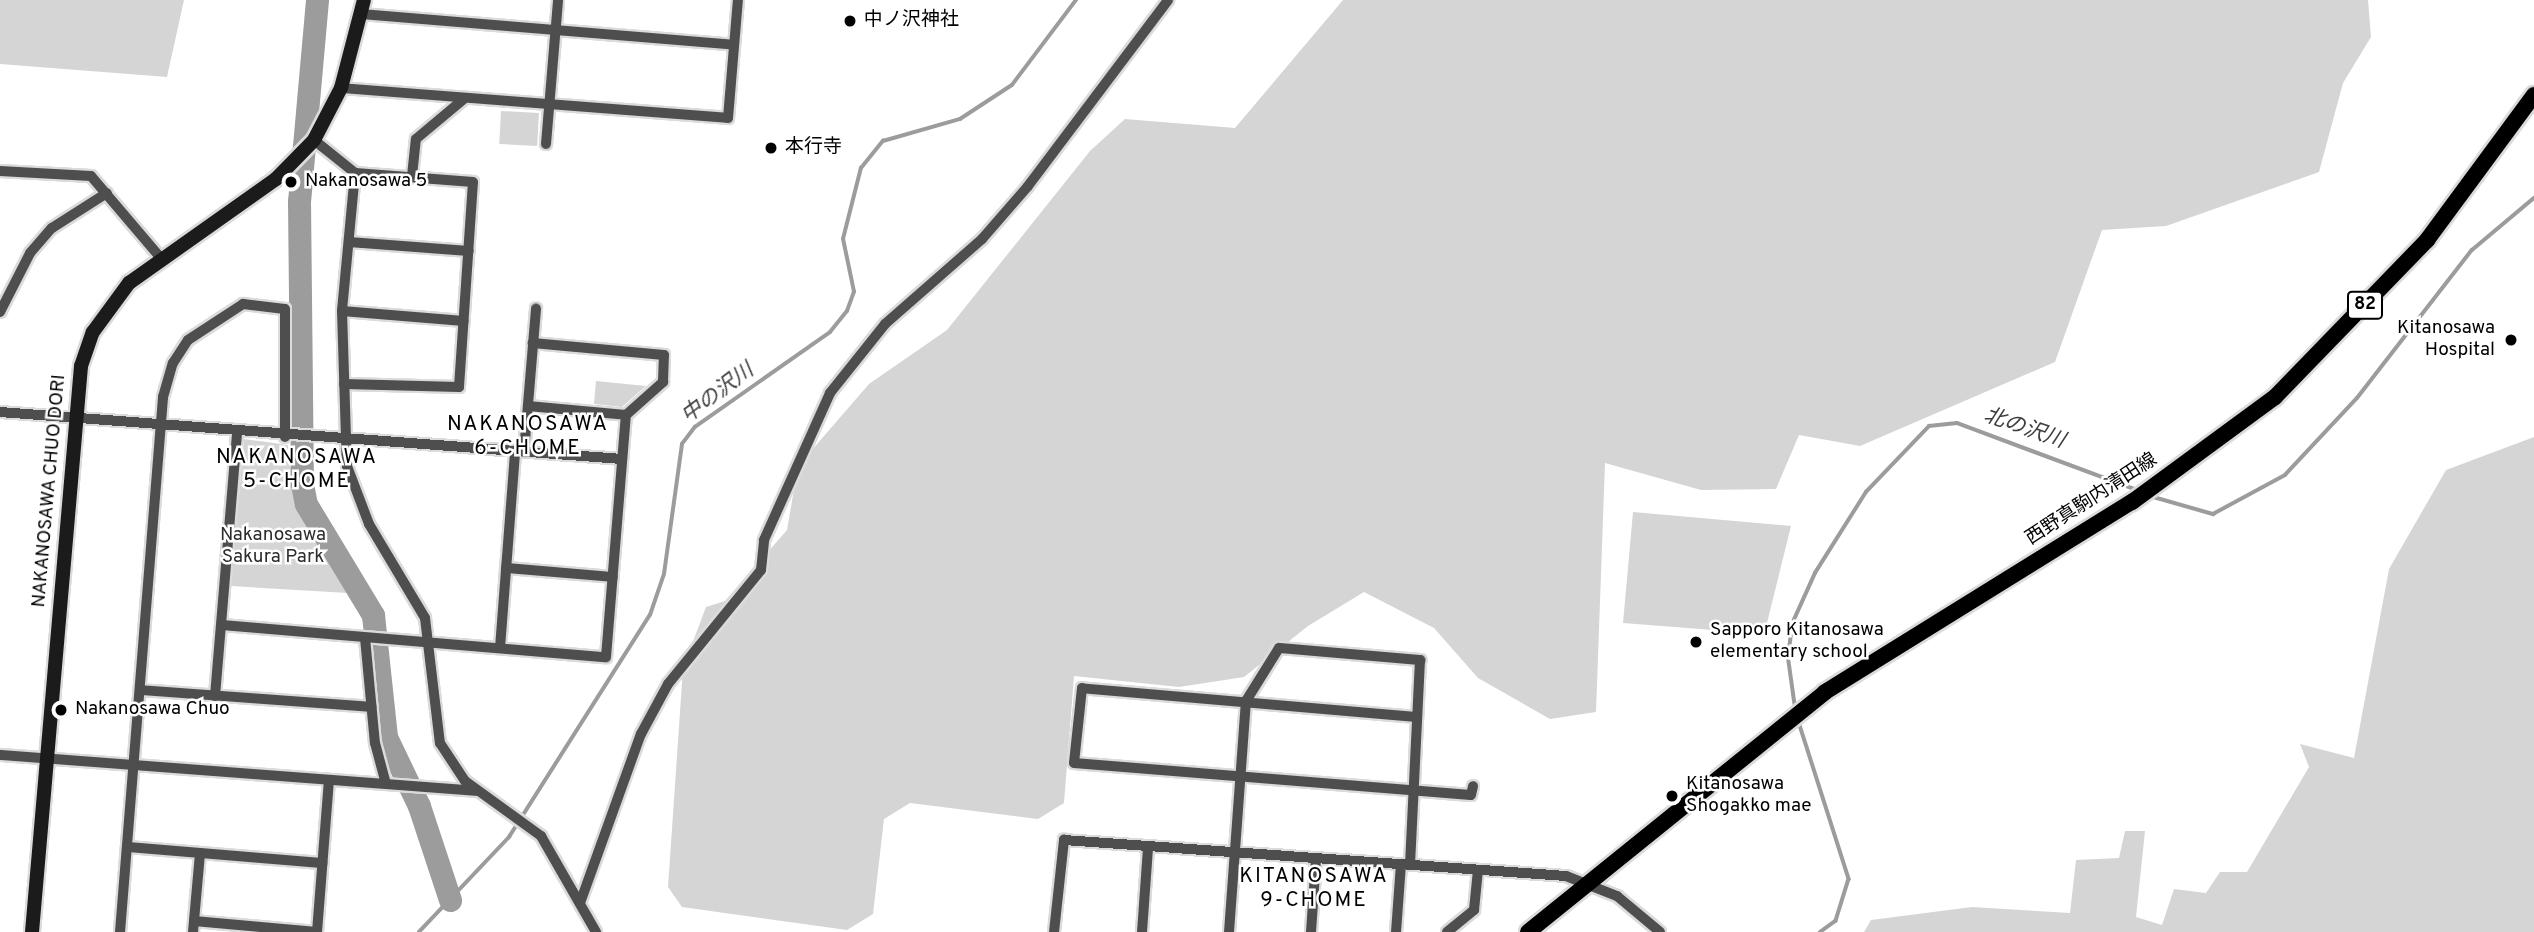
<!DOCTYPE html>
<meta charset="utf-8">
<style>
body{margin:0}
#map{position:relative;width:2534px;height:932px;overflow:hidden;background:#fff;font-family:Overpass,"Noto Sans JP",sans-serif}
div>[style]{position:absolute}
.green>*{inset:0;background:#d5d5d5;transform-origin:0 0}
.stream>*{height:3.5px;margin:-1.75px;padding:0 1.75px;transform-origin:1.75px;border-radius:1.75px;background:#9c9c9c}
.river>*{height:23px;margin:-11.5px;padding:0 11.5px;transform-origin:11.5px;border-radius:11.5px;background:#9c9c9c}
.roads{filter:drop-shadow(2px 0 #dbdbdb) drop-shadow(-2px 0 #dbdbdb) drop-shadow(0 2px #dbdbdb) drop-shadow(0 -2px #dbdbdb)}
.street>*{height:10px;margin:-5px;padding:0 5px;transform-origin:5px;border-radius:5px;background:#4e4e4e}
.secondary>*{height:14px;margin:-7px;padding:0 7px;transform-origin:7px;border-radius:7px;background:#1b1b1b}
.primary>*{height:16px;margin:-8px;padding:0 8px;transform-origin:8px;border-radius:8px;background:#000}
.dots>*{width:19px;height:19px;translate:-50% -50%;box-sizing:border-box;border:4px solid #fff;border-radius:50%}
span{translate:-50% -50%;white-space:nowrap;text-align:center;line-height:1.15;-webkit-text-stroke:5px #fff;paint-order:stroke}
.shield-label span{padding:2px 5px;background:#fff;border:2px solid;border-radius:5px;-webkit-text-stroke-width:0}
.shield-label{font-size:18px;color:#000;font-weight:700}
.poi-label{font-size:19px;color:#000}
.left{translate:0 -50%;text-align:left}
.right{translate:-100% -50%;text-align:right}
.street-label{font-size:19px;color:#000}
.park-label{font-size:19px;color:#2c2c2c}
.water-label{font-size:21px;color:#3d3d3d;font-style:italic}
.neighbourhood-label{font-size:21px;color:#000;letter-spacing:2px}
</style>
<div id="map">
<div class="green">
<i style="clip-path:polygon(0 0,184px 0,167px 77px,0 64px)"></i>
<i style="clip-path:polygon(1343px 0,2368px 0,2371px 37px,2343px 83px,2319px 172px,2166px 226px,2102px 230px,2055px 362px,1860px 446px,1799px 435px,1776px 489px,1701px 490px,1605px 463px,1596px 712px,1550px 719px,1478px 678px,1434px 628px,1364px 592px,1308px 626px,1244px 677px,1179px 687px,1074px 676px,1064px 803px,1038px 819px,910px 803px,884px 819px,873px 914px,847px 930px,682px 907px,668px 887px,683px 668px,706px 607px,725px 601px,787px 530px,798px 466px,869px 384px,947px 330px,1090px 151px,1125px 119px,1235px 128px)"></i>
<i style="left:501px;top:111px;width:38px;height:33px;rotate:3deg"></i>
<i style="clip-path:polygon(596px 381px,646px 386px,622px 407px,594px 404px)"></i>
<i style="clip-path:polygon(2534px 437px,2534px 932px,1864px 932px,1871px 920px,1972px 907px,2070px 913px,2076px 860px,2119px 858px,2125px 831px,2145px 831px,2136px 917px,2162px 925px,2174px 889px,2206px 893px,2220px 872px,2247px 872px,2309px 767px,2300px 744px,2354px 758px,2389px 569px,2446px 470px)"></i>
<i style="clip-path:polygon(244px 439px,288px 445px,296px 507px,348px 593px,231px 586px)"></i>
<i style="clip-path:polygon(1633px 512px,1791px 526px,1767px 623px,1752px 633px,1623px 623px)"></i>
</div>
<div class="stream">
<i style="left:2150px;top:496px;width:66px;rotate:15.9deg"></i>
<i style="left:2213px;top:514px;width:82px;rotate:-28.4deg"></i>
<i style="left:2285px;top:475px;width:105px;rotate:-46.9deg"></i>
<i style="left:2357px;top:398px;width:187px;rotate:-52.2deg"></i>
<i style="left:2472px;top:250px;width:81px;rotate:-40deg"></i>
<i style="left:1795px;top:708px;width:50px;rotate:-98deg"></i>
<i style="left:1788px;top:658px;width:34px;rotate:-83deg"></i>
<i style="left:1792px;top:624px;width:56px;rotate:-65.7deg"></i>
<i style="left:1815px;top:573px;width:96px;rotate:-57.8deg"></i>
<i style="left:1866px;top:492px;width:91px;rotate:-46.3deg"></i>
<i style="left:1929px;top:426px;width:28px;rotate:-6deg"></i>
<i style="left:1957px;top:423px;width:195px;rotate:20.4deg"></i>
<i style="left:1798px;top:719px;width:168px;rotate:72.3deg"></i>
<i style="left:1849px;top:879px;width:44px;rotate:107.2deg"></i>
<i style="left:1836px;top:921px;width:19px;rotate:144deg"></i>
<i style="left:419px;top:932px;width:131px;rotate:-46.5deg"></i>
<i style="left:509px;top:837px;width:263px;rotate:-57.6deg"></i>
<i style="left:650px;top:615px;width:43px;rotate:-71.1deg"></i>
<i style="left:664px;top:574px;width:131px;rotate:-82.1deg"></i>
<i style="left:682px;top:444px;width:21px;rotate:-53deg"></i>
<i style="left:695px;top:427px;width:165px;rotate:-35.1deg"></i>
<i style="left:830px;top:332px;width:27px;rotate:-51deg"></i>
<i style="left:847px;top:311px;width:20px;rotate:-70deg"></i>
<i style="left:854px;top:292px;width:54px;rotate:-101.7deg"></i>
<i style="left:843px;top:239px;width:73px;rotate:-75.8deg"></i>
<i style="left:861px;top:168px;width:35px;rotate:-51deg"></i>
<i style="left:883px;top:141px;width:80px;rotate:-15.9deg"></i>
<i style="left:960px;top:119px;width:62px;rotate:-33.2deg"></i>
<i style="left:1012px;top:85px;width:106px;rotate:-53deg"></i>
</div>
<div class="river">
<i style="left:317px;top:0;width:202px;rotate:95.1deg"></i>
<i style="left:299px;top:201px;width:283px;rotate:89.4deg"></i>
<i style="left:302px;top:484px;width:20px;rotate:79deg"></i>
<i style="left:306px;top:504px;width:130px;rotate:58.9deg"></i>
<i style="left:373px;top:615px;width:123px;rotate:83.9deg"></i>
<i style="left:386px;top:737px;width:76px;rotate:64.4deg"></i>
<i style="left:419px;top:806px;width:99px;rotate:71.7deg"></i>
</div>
<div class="roads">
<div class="street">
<i style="left:360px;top:14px;width:375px;rotate:4.7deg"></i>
<i style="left:341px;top:88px;width:388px;rotate:4.4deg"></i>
<i style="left:728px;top:118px;width:118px;rotate:-85.2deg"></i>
<i style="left:314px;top:140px;width:53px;rotate:38.8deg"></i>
<i style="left:355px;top:173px;width:139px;rotate:95.4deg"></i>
<i style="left:342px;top:311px;width:155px;rotate:88.2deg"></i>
<i style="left:347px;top:466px;width:62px;rotate:69.2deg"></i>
<i style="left:369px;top:524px;width:109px;rotate:59.2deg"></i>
<i style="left:425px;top:618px;width:126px;rotate:83.2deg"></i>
<i style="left:440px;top:743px;width:45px;rotate:56.7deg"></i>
<i style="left:465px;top:781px;width:94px;rotate:35.9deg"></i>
<i style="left:541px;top:836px;width:111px;rotate:60.2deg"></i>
<i style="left:546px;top:144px;width:144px;rotate:-85.2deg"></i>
<i style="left:0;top:171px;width:91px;rotate:3.1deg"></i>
<i style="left:91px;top:176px;width:106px;rotate:49.6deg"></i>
<i style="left:412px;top:176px;width:37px;rotate:-84deg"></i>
<i style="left:416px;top:139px;width:64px;rotate:-39.9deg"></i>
<i style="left:349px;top:242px;width:120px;rotate:4.3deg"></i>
<i style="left:342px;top:311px;width:122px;rotate:4.7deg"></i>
<i style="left:0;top:312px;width:66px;rotate:-63deg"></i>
<i style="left:30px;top:253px;width:33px;rotate:-49deg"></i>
<i style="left:52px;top:228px;width:65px;rotate:-32.5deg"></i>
<i style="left:344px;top:384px;width:115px;rotate:1.5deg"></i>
<i style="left:459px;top:387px;width:205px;rotate:-86.1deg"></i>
<i style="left:473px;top:182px;width:118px;rotate:-175.6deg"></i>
<i style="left:528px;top:406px;width:98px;rotate:5.2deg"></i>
<i style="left:626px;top:415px;width:50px;rotate:-41.7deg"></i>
<i style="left:663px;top:382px;width:27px;rotate:-88deg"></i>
<i style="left:664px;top:355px;width:132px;rotate:-174.8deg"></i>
<i style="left:0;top:412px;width:624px;rotate:4.32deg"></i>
<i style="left:524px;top:452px;width:144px;rotate:-85.2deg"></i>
<i style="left:506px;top:568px;width:107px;rotate:4.8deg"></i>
<i style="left:221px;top:625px;width:386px;rotate:4.8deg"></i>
<i style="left:606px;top:657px;width:243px;rotate:-85.3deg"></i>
<i style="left:365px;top:638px;width:105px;rotate:84.6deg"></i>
<i style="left:375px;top:743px;width:42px;rotate:75deg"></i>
<i style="left:500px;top:648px;width:198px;rotate:-85.6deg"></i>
<i style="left:140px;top:690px;width:232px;rotate:4.2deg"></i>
<i style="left:215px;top:696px;width:264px;rotate:-85.2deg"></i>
<i style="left:1417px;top:717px;width:336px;rotate:-175.1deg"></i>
<i style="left:1082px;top:688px;width:75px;rotate:96.1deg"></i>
<i style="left:1074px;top:763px;width:398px;rotate:4.6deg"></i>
<i style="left:1471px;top:795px;width:9px;rotate:-77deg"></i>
<i style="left:0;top:755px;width:478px;rotate:4.3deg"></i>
<i style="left:127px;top:847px;width:196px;rotate:4.7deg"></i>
<i style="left:580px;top:903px;width:180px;rotate:-70.2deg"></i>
<i style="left:641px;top:734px;width:57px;rotate:-61.6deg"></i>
<i style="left:668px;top:684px;width:147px;rotate:-50.8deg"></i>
<i style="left:761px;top:570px;width:30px;rotate:-84deg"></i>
<i style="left:764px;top:540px;width:161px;rotate:-65.8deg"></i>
<i style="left:830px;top:393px;width:88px;rotate:-51.4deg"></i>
<i style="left:885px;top:324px;width:129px;rotate:-41.2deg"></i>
<i style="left:982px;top:239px;width:70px;rotate:-49deg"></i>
<i style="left:1028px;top:186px;width:233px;rotate:-53deg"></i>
<i style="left:194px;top:921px;width:123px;rotate:5.1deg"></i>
<i style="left:317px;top:932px;width:152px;rotate:-85.5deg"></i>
<i style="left:120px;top:932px;width:537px;rotate:-85.4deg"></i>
<i style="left:163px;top:397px;width:35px;rotate:-74deg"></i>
<i style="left:173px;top:363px;width:27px;rotate:-57deg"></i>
<i style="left:188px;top:340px;width:66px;rotate:-33.2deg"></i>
<i style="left:243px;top:304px;width:42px;rotate:6.8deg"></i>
<i style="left:285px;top:309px;width:128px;rotate:90deg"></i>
<i style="left:193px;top:932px;width:79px;rotate:-84.9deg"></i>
<i style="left:1054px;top:932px;width:93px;rotate:-83.8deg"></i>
<i style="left:1064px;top:840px;width:503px;rotate:4.1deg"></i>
<i style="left:1566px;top:876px;width:55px;rotate:21.4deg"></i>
<i style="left:1617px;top:896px;width:56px;rotate:39.9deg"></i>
<i style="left:1142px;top:932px;width:83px;rotate:-85.9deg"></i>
<i style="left:1229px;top:932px;width:232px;rotate:-85.8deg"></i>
<i style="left:1246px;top:701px;width:62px;rotate:-58.1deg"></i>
<i style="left:1279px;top:648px;width:142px;rotate:4.9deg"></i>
<i style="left:1420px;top:660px;width:205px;rotate:92.8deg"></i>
<i style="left:1311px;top:932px;width:74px;rotate:-86.1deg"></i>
<i style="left:1396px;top:932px;width:68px;rotate:-85.8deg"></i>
<i style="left:1447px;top:932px;width:35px;rotate:-39deg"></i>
<i style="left:1474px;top:910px;width:40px;rotate:-84.3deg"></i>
</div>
<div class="secondary">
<i style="left:32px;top:932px;width:568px;rotate:-85.05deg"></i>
<i style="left:81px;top:366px;width:36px;rotate:-71deg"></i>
<i style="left:93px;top:332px;width:61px;rotate:-53.7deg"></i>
<i style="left:129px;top:283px;width:180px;rotate:-35.3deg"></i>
<i style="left:276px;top:179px;width:54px;rotate:-45.7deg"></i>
<i style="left:314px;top:140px;width:59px;rotate:-62.6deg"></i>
<i style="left:341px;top:88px;width:91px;rotate:-75.4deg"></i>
</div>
<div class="primary">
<i style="left:1528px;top:932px;width:382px;rotate:-38.9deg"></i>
<i style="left:1825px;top:692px;width:361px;rotate:-31.8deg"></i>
<i style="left:2132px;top:502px;width:177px;rotate:-36.3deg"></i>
<i style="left:2275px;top:397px;width:219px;rotate:-45.9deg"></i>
<i style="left:2427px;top:240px;width:180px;rotate:-53.6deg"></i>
</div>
</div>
<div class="dots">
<i style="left:850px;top:21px;background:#000"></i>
<i style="left:771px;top:148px;background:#000"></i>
<i style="left:291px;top:182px;background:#000"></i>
<i style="left:2511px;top:340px;background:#000"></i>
<i style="left:1696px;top:642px;background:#000"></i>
<i style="left:61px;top:710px;background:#000"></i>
<i style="left:1672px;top:796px;background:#000"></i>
</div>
<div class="shield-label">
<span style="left:2365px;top:305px">82</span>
</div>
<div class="poi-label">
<span class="left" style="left:864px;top:21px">中ノ沢神社</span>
<span class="left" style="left:785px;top:148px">本行寺</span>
<span class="left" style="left:305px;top:182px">Nakanosawa 5</span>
<span class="right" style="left:2495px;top:340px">Kitanosawa<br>Hospital</span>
<span class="left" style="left:1710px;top:642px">Sapporo Kitanosawa<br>elementary school</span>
<span class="left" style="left:75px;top:710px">Nakanosawa Chuo</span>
<span class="left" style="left:1686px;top:796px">Kitanosawa<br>Shogakko mae</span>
</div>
<div class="street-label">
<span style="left:50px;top:491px;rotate:-85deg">NAKANOSAWA CHUO DORI</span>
<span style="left:2092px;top:500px;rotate:-33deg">西野真駒内清田線</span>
</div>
<div class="park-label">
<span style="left:273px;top:547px">Nakanosawa<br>Sakura Park</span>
</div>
<div class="water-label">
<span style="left:718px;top:394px;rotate:-37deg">中の沢川</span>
<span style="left:2024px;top:429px;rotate:19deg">北の沢川</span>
</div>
<div class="neighbourhood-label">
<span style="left:528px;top:437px">NAKANOSAWA<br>6-CHOME</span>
<span style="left:297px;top:470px">NAKANOSAWA<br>5-CHOME</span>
<span style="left:1314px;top:889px">KITANOSAWA<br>9-CHOME</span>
</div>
</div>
